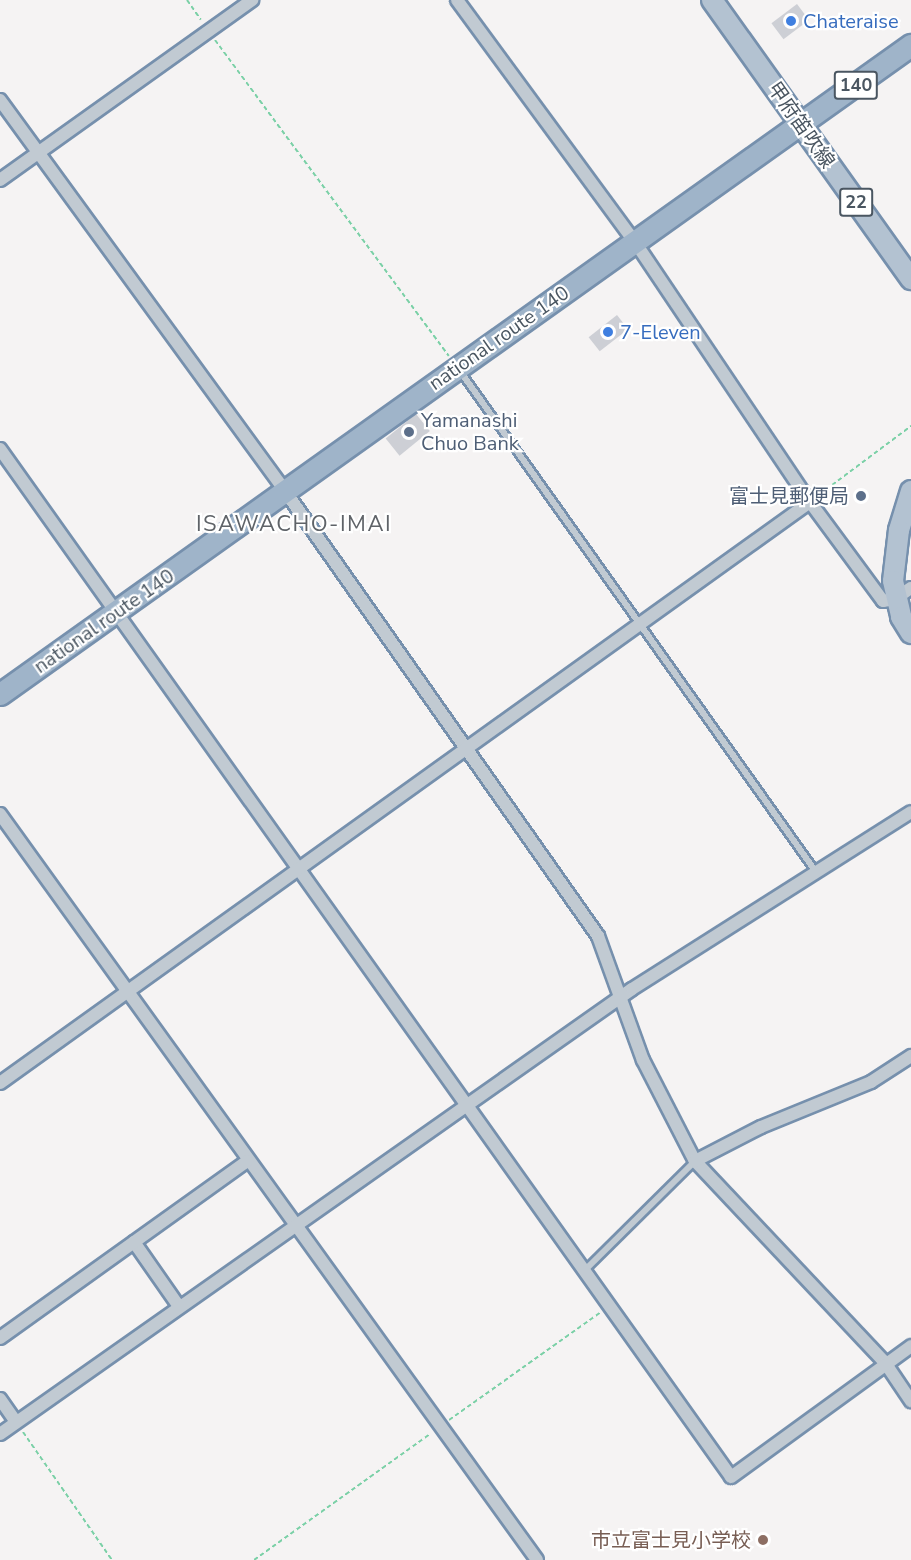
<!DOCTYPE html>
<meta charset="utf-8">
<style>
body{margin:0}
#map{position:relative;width:911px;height:1560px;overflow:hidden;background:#f5f3f3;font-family:"Nunito Sans","Noto Sans JP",sans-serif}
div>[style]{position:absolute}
.building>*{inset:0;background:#cdcfd5;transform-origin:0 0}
.path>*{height:2px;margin-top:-1px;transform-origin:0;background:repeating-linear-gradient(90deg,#7ad0a6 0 4.5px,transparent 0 7.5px)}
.roads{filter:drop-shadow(2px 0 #7690ad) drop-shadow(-2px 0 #7690ad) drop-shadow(0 2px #7690ad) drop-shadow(0 -2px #7690ad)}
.service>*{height:6px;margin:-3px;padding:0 3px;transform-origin:3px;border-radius:3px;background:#c1cad2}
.minor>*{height:12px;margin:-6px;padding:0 6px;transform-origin:6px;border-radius:6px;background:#c1cad2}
.primary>*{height:20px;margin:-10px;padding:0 10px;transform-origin:10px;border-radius:10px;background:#b3c2d1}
.trunk>*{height:21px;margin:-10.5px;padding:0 10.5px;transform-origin:10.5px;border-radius:10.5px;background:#9fb4c9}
.dots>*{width:16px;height:16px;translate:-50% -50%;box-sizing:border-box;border:3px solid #fff;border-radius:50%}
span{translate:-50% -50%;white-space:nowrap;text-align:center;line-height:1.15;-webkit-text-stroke:4.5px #fff;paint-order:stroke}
.shield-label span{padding:2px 4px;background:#fff;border:2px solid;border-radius:4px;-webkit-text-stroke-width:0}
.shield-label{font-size:18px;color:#4a5661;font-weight:700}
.shop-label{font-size:20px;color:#366cbe}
.left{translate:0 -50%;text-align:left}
.street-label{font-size:20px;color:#4a5661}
.service-label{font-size:20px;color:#4e5e75}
.right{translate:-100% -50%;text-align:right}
.education-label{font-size:20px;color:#785e54}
.quarter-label{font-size:22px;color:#5f6368;letter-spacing:1.5px}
</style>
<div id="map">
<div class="building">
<i style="left:797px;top:4px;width:20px;height:32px;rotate:53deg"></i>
<i style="left:617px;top:315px;width:18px;height:36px;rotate:52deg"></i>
<i style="left:416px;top:414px;width:22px;height:39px;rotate:51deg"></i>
</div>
<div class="path">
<i style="left:187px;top:0;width:24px;rotate:55deg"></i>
<i style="left:215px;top:40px;width:393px;rotate:53.5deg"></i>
<i style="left:820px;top:494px;width:114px;rotate:-36.8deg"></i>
<i style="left:449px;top:1420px;width:186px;rotate:-35.4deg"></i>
<i style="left:23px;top:1432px;width:156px;rotate:55.2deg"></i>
<i style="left:254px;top:1560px;width:216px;rotate:-35.6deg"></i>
</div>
<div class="roads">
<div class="service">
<i style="left:460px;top:371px;width:615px;rotate:54.6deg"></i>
<i style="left:584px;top:1271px;width:156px;rotate:-44.7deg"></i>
</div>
<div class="minor">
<i style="left:457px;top:0;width:300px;rotate:53.7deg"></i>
<i style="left:635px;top:242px;width:313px;rotate:56.1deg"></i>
<i style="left:810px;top:502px;width:123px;rotate:53.6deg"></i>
<i style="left:883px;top:601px;width:12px;rotate:-9deg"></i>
<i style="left:895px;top:599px;width:19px;rotate:-35deg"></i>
<i style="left:0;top:100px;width:484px;rotate:53.9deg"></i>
<i style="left:285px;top:491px;width:544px;rotate:54.88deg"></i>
<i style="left:598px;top:936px;width:132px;rotate:70.1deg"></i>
<i style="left:643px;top:1060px;width:114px;rotate:62.8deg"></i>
<i style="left:695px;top:1161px;width:279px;rotate:46.7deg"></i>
<i style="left:886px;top:1364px;width:45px;rotate:56deg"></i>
<i style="left:0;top:180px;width:310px;rotate:-35.5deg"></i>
<i style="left:0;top:449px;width:1261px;rotate:54.58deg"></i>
<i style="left:731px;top:1477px;width:223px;rotate:-36deg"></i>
<i style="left:0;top:814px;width:919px;rotate:54.25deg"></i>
<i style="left:0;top:1083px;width:997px;rotate:-35.65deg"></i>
<i style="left:695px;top:1161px;width:74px;rotate:-27.3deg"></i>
<i style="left:761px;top:1127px;width:119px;rotate:-22.2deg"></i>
<i style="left:871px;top:1082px;width:48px;rotate:-33deg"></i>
<i style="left:134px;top:1242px;width:77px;rotate:55.1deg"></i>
<i style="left:0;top:1338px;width:304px;rotate:-35.6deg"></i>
<i style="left:0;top:1399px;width:28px;rotate:55deg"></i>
<i style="left:0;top:1434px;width:773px;rotate:-35.15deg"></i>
<i style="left:632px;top:989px;width:330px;rotate:-32.4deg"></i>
</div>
<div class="primary">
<i style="left:712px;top:0;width:343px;rotate:54.5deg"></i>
<i style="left:911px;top:491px;width:41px;rotate:107.1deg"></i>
<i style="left:899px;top:530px;width:51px;rotate:96.7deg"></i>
<i style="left:893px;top:581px;width:37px;rotate:77deg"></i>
<i style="left:901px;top:617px;width:19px;rotate:58deg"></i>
</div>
<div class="trunk">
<i style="left:0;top:694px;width:1119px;rotate:-35.47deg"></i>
</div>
</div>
<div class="dots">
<i style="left:791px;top:21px;background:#3f7fe0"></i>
<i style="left:608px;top:332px;background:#3f7fe0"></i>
<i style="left:409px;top:432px;background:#5c6f8a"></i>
<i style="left:861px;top:496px;background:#5c6f8a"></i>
<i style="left:763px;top:1540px;background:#8d6e63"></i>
</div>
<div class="shield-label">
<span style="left:856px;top:85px">140</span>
<span style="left:856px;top:202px">22</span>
</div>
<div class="shop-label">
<span class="left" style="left:803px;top:21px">Chateraise</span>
<span class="left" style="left:620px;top:332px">7-Eleven</span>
</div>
<div class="street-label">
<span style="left:801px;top:125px;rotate:55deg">甲府笛吹線</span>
<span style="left:499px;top:338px;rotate:-35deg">national route 140</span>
<span style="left:104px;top:621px;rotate:-35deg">national route 140</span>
</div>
<div class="service-label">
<span class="left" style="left:421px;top:432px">Yamanashi<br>Chuo Bank</span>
<span class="right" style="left:849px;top:496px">富士見郵便局</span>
</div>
<div class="education-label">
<span class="right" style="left:751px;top:1540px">市立富士見小学校</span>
</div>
<div class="quarter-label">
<span style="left:294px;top:525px">ISAWACHO-IMAI</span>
</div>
</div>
